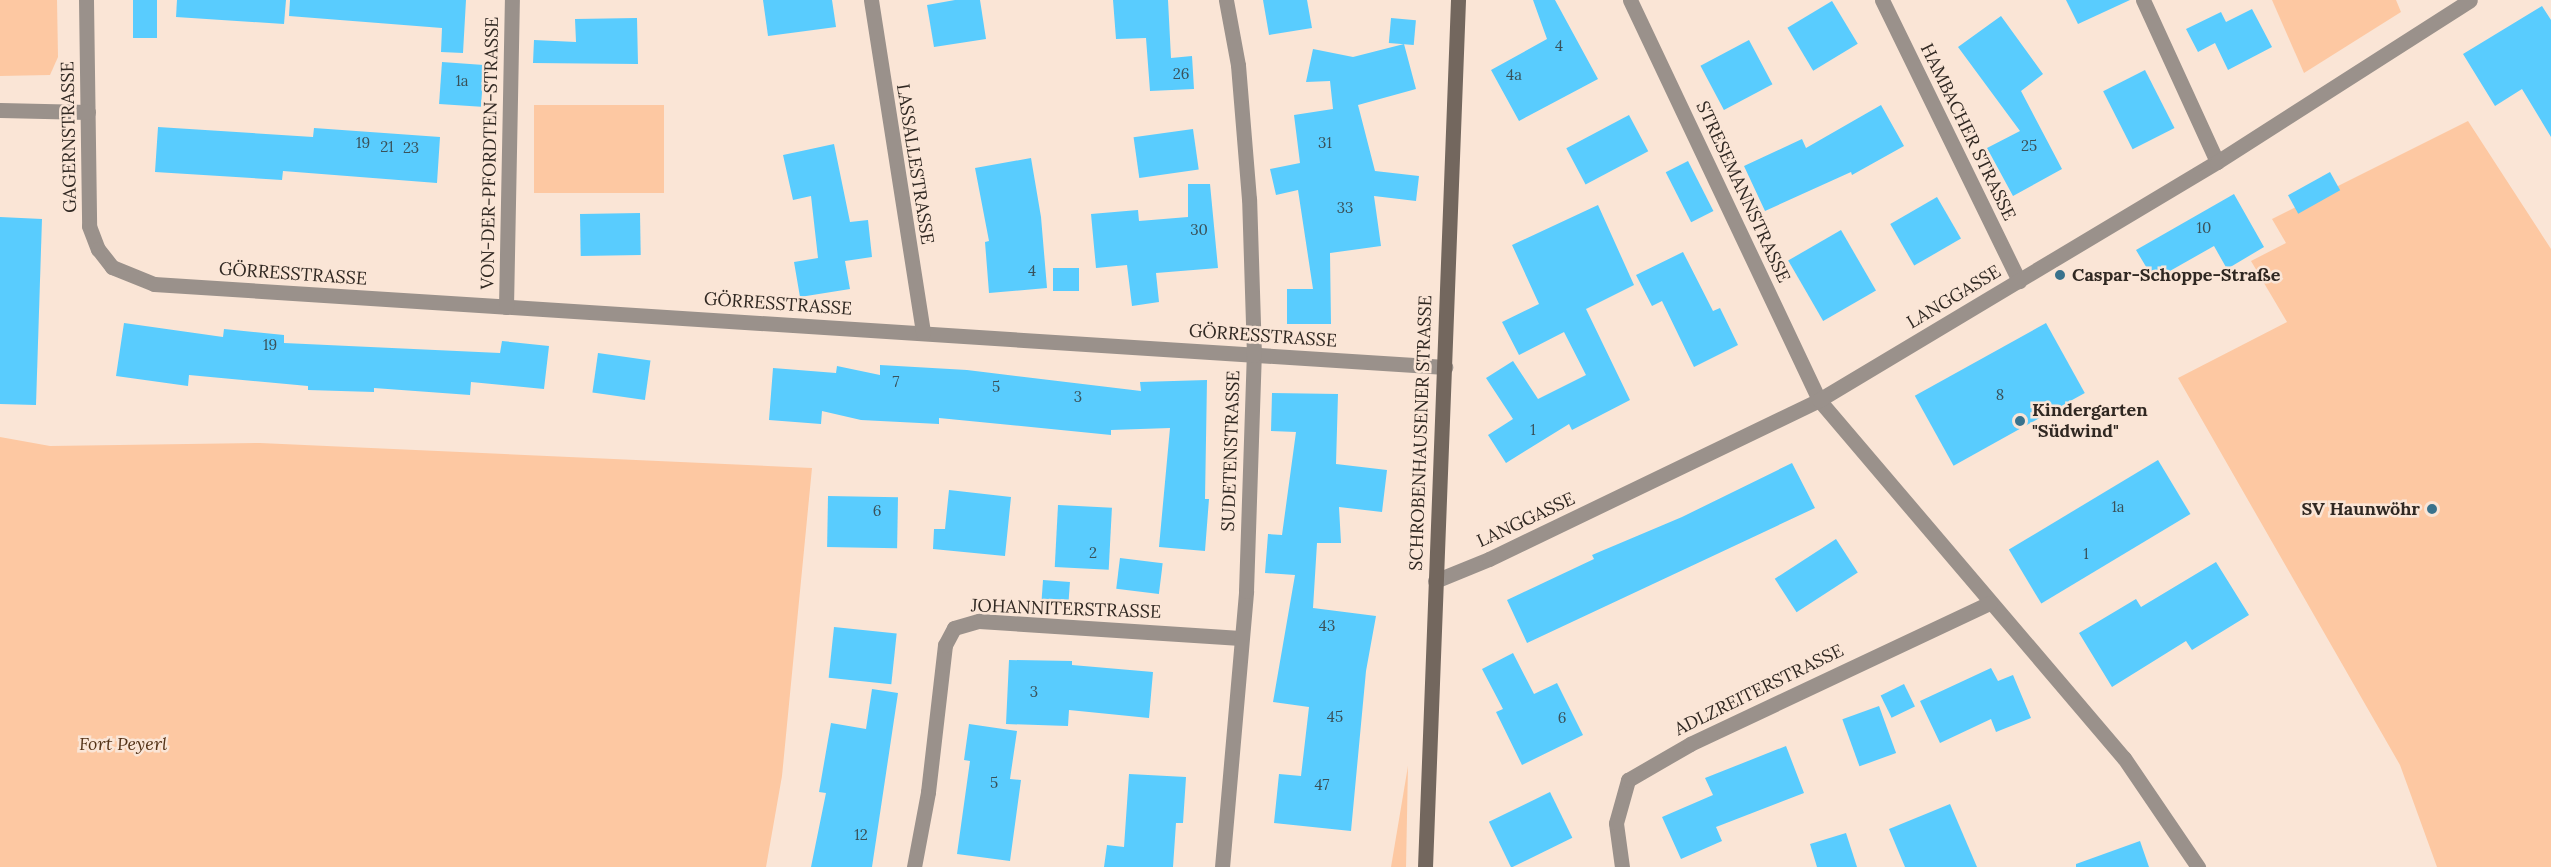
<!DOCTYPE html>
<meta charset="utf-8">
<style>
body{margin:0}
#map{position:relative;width:2551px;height:867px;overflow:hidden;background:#fae5d6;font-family:Lora,serif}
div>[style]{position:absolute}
.green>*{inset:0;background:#fdc8a2;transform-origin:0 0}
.building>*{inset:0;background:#59ccfe;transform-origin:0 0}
.street>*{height:15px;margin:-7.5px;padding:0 7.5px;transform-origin:7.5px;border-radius:7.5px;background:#9a918b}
.secondary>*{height:15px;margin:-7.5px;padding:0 7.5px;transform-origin:7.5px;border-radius:7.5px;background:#73675e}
.dots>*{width:16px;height:16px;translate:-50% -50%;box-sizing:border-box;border:3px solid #fae5d6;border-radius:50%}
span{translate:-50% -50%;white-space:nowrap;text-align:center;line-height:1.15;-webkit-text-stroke:5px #fae5d6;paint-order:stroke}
.number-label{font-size:15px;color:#3a5159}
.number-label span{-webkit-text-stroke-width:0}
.street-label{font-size:18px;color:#302822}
.poi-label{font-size:18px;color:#302822;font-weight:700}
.left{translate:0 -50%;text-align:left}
.right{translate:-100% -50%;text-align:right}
.park-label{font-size:18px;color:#543318;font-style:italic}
</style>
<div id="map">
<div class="green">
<i style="clip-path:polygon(0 0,57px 0,58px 57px,50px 75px,0 76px)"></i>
<i style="clip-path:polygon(2272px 0,2396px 0,2401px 12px,2304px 73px)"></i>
<i style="left:534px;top:105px;width:130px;height:88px"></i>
<i style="clip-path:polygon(2468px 121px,2551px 249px,2551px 867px,2437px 867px,2400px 765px,2178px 378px,2287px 322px,2251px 261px,2286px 243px,2272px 219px)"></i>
<i style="clip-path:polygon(0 437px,50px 446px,260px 443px,812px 468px,782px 776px,766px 867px,0 867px)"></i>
<i style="clip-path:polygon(1408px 766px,1406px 867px,1391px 867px)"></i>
</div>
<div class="building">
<i style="left:133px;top:0;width:24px;height:38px"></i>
<i style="clip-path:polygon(177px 0,286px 0,284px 24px,176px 17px)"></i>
<i style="clip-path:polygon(290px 0,466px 0,463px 53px,441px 52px,442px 28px,289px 16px)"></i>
<i style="clip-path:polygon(763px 0,832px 0,836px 27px,768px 36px)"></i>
<i style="clip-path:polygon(955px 0,980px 0,986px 39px,934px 47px,927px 5px)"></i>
<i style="clip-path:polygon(1113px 0,1168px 0,1171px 58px,1192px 56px,1194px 89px,1150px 91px,1146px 38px,1116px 39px)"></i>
<i style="clip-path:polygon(1263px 0,1307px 0,1312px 28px,1269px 35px)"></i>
<i style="clip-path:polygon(1533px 0,1555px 0,1598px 79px,1519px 121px,1491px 70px,1547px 39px)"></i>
<i style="clip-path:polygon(2066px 0,2130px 0,2078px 24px)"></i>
<i style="left:1832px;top:1px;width:50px;height:52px;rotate:59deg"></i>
<i style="clip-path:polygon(2542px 6px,2551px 20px,2551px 137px,2522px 89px,2495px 106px,2463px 54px)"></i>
<i style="clip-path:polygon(2252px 9px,2272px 47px,2228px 70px,2215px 43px,2198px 52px,2186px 29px,2221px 12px,2226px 22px)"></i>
<i style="clip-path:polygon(2001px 16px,2043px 74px,2021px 91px,2062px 169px,2013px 196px,1987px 148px,2020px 131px,1958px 47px)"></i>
<i style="clip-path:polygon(637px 18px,638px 64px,533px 63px,534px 40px,576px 42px,575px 19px)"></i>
<i style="left:1391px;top:18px;width:25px;height:25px;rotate:5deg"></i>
<i style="left:1749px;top:40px;width:50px;height:55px;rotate:62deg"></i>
<i style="clip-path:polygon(1404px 44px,1416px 89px,1358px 105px,1375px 171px,1419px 176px,1416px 201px,1374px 196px,1381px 246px,1330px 253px,1331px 324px,1287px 324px,1287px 289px,1313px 289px,1298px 190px,1276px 195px,1270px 169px,1300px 163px,1294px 115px,1333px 109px,1330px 81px,1306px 82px,1313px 49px,1353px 57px)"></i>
<i style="left:442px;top:62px;width:42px;height:42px;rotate:4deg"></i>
<i style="left:2145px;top:70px;width:65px;height:47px;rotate:63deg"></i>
<i style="clip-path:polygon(1881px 105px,1904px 146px,1852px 175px,1851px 172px,1765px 211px,1744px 166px,1802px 139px,1806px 148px)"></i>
<i style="left:1629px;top:115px;width:41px;height:71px;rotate:62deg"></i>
<i style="clip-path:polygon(158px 127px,313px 137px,314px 128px,440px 137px,437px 183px,283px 171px,282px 180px,155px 172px)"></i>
<i style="left:1193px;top:129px;width:41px;height:60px;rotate:82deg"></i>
<i style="clip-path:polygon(834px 144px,850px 222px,868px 220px,872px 257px,845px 261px,850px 289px,800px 297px,794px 262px,818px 258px,811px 196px,793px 200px,783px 155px)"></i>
<i style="clip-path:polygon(1031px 158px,1041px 217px,1047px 288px,989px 293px,985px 242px,989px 241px,975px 168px)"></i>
<i style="left:1688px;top:161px;width:56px;height:25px;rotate:63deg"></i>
<i style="left:2330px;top:172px;width:21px;height:48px;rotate:61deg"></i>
<i style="clip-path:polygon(1188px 184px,1210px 184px,1218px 268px,1156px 273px,1159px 302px,1132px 306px,1127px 265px,1096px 268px,1091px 214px,1138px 210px,1139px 221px,1188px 217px)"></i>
<i style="clip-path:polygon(2234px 194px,2264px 247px,2227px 269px,2214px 246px,2154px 280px,2136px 250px)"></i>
<i style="left:1937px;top:197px;width:48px;height:54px;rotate:60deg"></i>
<i style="clip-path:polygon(1598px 205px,1634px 285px,1586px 309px,1630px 400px,1572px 430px,1569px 424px,1506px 463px,1488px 435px,1513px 419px,1486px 378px,1513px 361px,1538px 399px,1586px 375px,1564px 332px,1519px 355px,1502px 322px,1539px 304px,1512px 245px)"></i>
<i style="left:640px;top:213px;width:42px;height:60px;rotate:89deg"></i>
<i style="clip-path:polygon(0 217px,42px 219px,36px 405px,0 404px)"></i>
<i style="left:1841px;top:230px;width:70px;height:61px;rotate:60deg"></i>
<i style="clip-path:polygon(1683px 252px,1713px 311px,1720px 308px,1738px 345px,1694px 367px,1662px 301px,1652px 306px,1636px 275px)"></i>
<i style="left:1079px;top:268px;width:23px;height:26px;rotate:90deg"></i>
<i style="clip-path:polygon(124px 323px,223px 337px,224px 329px,284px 335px,284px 343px,500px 353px,502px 341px,549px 346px,544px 389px,471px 382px,470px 395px,374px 388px,374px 392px,308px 390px,308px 386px,189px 375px,188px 386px,116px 376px)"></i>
<i style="left:2046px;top:323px;width:80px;height:150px;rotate:61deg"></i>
<i style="left:598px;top:353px;width:53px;height:40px;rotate:8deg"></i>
<i style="clip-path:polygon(880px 365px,967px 370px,1141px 391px,1140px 382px,1207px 380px,1205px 499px,1209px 499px,1205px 551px,1159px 547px,1170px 428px,1111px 430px,1111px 435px,939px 418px,939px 424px,861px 420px,822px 411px,821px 424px,769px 420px,773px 368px,836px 373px,837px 366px,880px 375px)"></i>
<i style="clip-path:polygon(1272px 393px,1338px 394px,1336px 464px,1387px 470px,1382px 512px,1339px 507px,1341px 543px,1317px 543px,1313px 608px,1376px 616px,1366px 671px,1351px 831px,1274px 823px,1279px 774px,1301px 776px,1309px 707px,1273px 702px,1295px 575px,1265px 573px,1268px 534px,1282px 535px,1296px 432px,1271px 431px)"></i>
<i style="left:2158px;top:460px;width:63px;height:174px;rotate:59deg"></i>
<i style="clip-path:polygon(1792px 463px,1815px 508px,1527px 643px,1507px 600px,1594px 559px,1592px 555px,1682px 517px)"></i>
<i style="clip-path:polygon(949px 490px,1011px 497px,1005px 556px,933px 549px,934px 529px,945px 529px)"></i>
<i style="left:828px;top:496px;width:70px;height:51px;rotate:1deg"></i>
<i style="left:1058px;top:505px;width:54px;height:62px;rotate:3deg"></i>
<i style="left:1836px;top:539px;width:40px;height:73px;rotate:57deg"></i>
<i style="left:1120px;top:558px;width:43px;height:31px;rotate:7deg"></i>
<i style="clip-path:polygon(2216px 562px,2249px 615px,2192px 650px,2186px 641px,2112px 687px,2079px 633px,2136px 599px,2141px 607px)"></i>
<i style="left:1043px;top:580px;width:27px;height:25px;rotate:4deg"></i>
<i style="left:834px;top:627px;width:63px;height:51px;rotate:6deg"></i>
<i style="clip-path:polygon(1513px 653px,1534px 694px,1557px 683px,1583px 735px,1522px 765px,1496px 712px,1503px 709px,1482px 669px)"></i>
<i style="clip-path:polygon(1009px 660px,1072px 661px,1072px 665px,1153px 672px,1149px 718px,1069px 710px,1068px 726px,1006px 724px)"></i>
<i style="clip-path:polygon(1991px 668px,1998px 681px,2013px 675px,2031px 718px,1996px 732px,1991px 719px,1940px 743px,1920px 701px)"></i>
<i style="left:1904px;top:684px;width:25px;height:26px;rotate:64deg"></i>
<i style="clip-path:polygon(872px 689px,898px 693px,872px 867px,811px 867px,826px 793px,819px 792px,831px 723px,866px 729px)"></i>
<i style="left:1879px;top:706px;width:50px;height:39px;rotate:70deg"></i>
<i style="clip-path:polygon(969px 724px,1017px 731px,1010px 779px,1021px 780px,1010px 861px,957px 854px,970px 761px,964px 760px)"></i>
<i style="clip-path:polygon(1786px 746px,1804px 793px,1716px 827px,1722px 841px,1681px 859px,1662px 817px,1713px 795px,1705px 778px)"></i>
<i style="clip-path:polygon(1129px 774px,1186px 777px,1183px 823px,1176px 823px,1173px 867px,1104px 867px,1107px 845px,1124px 847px)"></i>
<i style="left:1550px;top:792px;width:51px;height:68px;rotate:64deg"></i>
<i style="clip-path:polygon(1950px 804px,1977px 867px,1905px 867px,1889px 829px)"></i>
<i style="clip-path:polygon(1846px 833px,1857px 867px,1817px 867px,1810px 844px)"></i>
<i style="clip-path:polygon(2140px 841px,2149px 867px,2076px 867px,2076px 864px)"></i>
</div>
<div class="street">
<i style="left:86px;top:0;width:226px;rotate:89.2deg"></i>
<i style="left:89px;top:226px;width:25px;rotate:69deg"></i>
<i style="left:98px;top:249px;width:23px;rotate:52deg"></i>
<i style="left:112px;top:267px;width:45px;rotate:22deg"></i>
<i style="left:154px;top:284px;width:1294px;rotate:3.68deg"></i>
<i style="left:871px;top:0;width:337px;rotate:81.1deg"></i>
<i style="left:1630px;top:0;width:442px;rotate:64.7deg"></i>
<i style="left:1819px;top:400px;width:470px;rotate:49.6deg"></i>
<i style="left:2124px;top:758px;width:132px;rotate:55.8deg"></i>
<i style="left:1882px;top:0;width:313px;rotate:64deg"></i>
<i style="left:2143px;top:0;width:178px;rotate:65.4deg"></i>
<i style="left:0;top:110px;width:88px;rotate:1.3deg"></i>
<i style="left:506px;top:307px;width:307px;rotate:-88.9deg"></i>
<i style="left:1435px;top:581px;width:58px;rotate:-22.2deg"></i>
<i style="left:1489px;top:559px;width:366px;rotate:-25.7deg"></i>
<i style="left:1819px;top:400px;width:464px;rotate:-30.9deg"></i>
<i style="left:2217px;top:162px;width:300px;rotate:-32.6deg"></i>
<i style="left:914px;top:867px;width:76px;rotate:-79.4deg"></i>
<i style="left:928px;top:792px;width:148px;rotate:-83.4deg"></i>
<i style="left:945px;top:645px;width:19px;rotate:-62deg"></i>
<i style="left:954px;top:628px;width:26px;rotate:-16deg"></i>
<i style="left:979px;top:621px;width:262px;rotate:3.7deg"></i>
<i style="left:1222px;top:867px;width:277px;rotate:-85deg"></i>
<i style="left:1246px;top:591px;width:236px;rotate:-88.1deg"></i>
<i style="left:1254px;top:355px;width:156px;rotate:-91.8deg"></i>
<i style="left:1249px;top:199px;width:134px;rotate:-94.7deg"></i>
<i style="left:1238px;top:65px;width:66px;rotate:-100.5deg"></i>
<i style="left:1622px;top:867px;width:44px;rotate:-97.8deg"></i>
<i style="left:1616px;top:823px;width:45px;rotate:-74.4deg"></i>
<i style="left:1628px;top:780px;width:72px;rotate:-30.1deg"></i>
<i style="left:1690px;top:744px;width:331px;rotate:-25.2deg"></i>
</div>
<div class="secondary">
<i style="left:1425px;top:867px;width:868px;rotate:-87.82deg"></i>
</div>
<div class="dots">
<i style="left:2060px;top:275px;background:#39728c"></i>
<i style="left:2020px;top:421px;background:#39728c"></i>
<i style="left:2432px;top:509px;background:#39728c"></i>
</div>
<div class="number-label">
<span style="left:1559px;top:46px">4</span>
<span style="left:1181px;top:74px">26</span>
<span style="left:1514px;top:75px">4a</span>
<span style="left:462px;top:81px">1a</span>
<span style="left:363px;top:143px">19</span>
<span style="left:1325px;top:143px">31</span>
<span style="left:2029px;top:146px">25</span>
<span style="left:387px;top:147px">21</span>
<span style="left:411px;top:148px">23</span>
<span style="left:1345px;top:208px">33</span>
<span style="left:2204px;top:228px">10</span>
<span style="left:1199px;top:230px">30</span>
<span style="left:1032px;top:271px">4</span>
<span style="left:270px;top:345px">19</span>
<span style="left:896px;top:382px">7</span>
<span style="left:996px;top:387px">5</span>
<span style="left:2000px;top:395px">8</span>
<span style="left:1078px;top:397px">3</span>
<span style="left:1533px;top:430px">1</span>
<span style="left:2118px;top:507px">1a</span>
<span style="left:877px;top:511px">6</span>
<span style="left:1093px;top:553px">2</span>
<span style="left:2086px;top:554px">1</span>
<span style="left:1327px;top:626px">43</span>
<span style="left:1034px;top:692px">3</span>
<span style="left:1335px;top:717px">45</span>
<span style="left:1562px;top:718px">6</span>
<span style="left:994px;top:783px">5</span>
<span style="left:1322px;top:785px">47</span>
<span style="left:861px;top:835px">12</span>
</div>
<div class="street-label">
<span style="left:1968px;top:132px;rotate:64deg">HAMBACHER STRASSE</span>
<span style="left:69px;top:137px;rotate:-91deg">GAGERNSTRASSE</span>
<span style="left:490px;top:153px;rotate:-89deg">VON-DER-PFORDTEN-STRASSE</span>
<span style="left:915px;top:164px;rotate:81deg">LASSALLESTRASSE</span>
<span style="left:1743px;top:192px;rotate:65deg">STRESEMANNSTRASSE</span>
<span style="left:293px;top:274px;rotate:4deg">GÖRRESSTRASSE</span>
<span style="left:1954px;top:297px;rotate:-31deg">LANGGASSE</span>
<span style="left:778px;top:304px;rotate:4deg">GÖRRESSTRASSE</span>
<span style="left:1263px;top:336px;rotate:4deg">GÖRRESSTRASSE</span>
<span style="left:1421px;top:433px;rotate:-88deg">SCHROBENHAUSENER STRASSE</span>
<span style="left:1231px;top:451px;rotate:-88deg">SUDETENSTRASSE</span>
<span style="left:1526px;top:520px;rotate:-25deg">LANGGASSE</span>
<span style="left:1066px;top:609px;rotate:2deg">JOHANNITERSTRASSE</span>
<span style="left:1759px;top:690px;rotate:-26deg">ADLZREITERSTRASSE</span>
</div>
<div class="poi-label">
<span class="left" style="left:2072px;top:275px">Caspar-Schoppe-Straße</span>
<span class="left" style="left:2032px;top:421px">Kindergarten<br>"Südwind"</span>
<span class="right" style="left:2420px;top:509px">SV Haunwöhr</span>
</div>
<div class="park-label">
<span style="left:123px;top:744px">Fort Peyerl</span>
</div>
</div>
